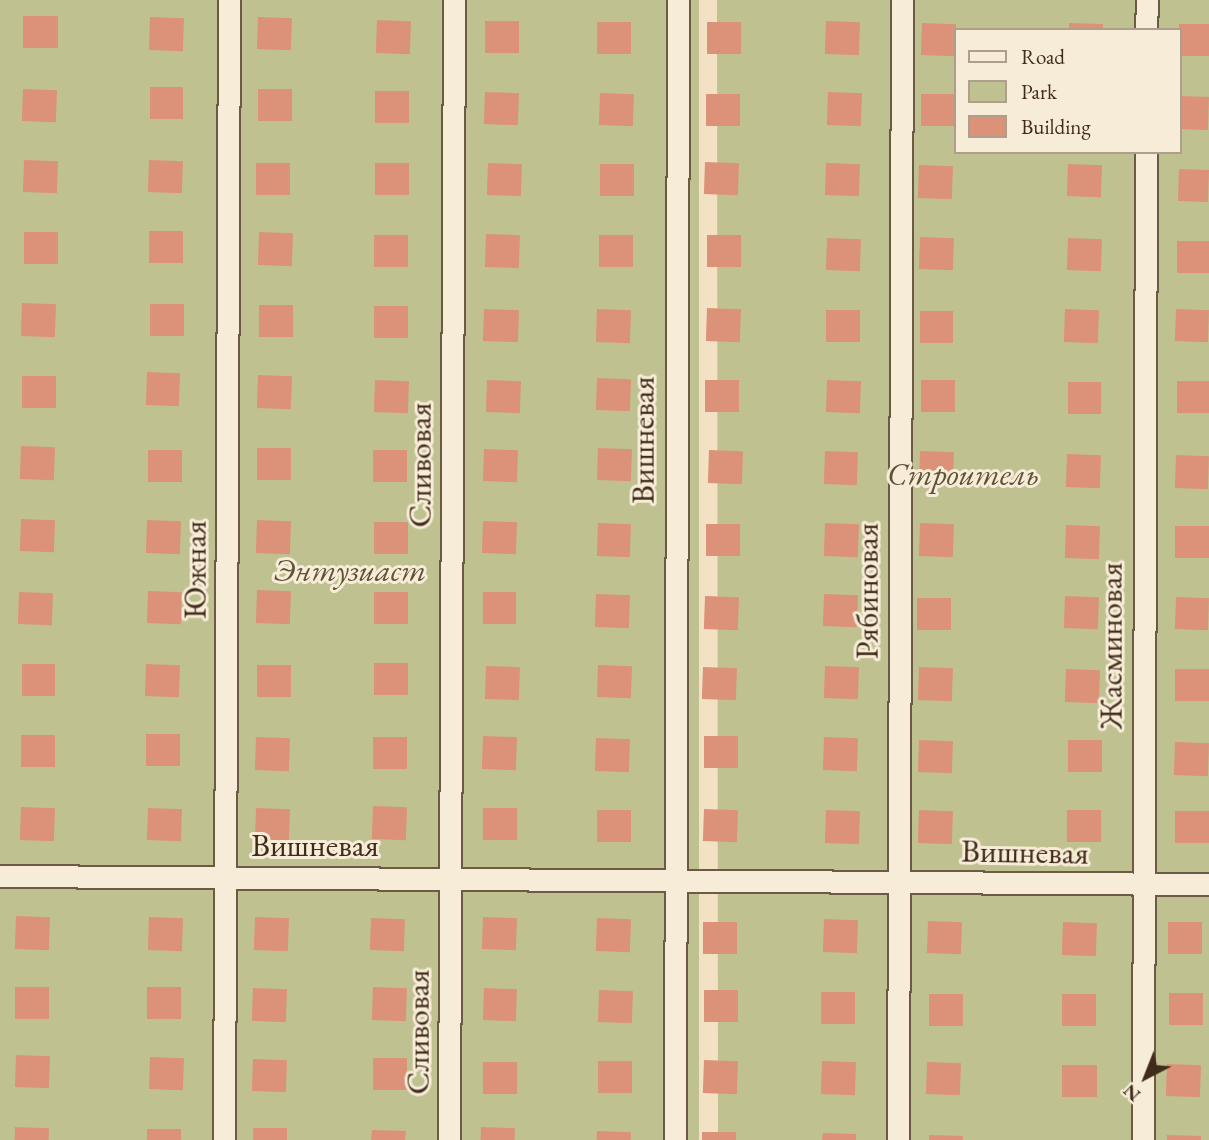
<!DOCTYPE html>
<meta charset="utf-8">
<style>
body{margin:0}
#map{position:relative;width:1209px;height:1140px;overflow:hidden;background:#f2e2c3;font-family:"EB Garamond",serif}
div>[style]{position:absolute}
.green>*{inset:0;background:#bfc290;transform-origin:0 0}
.building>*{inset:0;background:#dc9278;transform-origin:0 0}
.roads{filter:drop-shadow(2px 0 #6c5a44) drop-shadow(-2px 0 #6c5a44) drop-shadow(0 2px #6c5a44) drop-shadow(0 -2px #6c5a44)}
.street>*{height:21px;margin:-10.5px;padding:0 10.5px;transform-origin:10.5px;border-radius:10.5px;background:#f7ecd8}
span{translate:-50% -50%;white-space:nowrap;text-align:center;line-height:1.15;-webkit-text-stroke:6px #f7ecd8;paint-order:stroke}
.street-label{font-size:32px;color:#402c19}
.park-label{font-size:32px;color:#605237;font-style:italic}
.legend{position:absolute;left:954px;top:28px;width:228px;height:126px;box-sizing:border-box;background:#f7ecd8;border:2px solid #ae9f8c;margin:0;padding:9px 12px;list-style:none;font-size:21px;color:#402c19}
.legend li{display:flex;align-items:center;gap:14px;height:35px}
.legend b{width:35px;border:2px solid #ae9f8c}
.north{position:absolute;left:1111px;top:1042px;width:70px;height:70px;-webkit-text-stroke:5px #f7ecd8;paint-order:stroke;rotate:222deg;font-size:19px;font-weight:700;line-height:28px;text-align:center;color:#402c19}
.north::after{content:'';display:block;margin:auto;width:24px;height:32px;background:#402c19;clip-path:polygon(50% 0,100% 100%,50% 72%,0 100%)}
</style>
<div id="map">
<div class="green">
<i style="left:0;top:0;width:699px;height:1140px"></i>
<i style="clip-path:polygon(evenodd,717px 0,1209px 0,1209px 1140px,718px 1140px,717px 0,955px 30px,1179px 30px,1179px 152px,955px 152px,955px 30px)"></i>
</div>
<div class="building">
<i style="left:23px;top:16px;width:35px;height:32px"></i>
<i style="left:150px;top:17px;width:34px;height:33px;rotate:2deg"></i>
<i style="left:258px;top:17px;width:34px;height:32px;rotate:2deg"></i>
<i style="left:377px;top:20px;width:34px;height:33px;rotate:2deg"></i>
<i style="left:485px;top:21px;width:34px;height:32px"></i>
<i style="left:826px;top:21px;width:34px;height:33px;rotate:2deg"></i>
<i style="left:597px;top:22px;width:34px;height:32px"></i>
<i style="left:707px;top:22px;width:34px;height:32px"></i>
<i style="left:922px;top:23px;width:34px;height:32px;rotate:2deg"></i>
<i style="clip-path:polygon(1069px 23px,1103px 24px,1103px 30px,1069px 30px)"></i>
<i style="left:1179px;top:24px;width:30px;height:32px"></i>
<i style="left:150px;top:87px;width:33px;height:32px"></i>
<i style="left:23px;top:89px;width:34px;height:32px;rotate:2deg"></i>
<i style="left:258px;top:89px;width:34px;height:32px"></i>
<i style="left:375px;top:91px;width:34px;height:32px"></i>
<i style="left:485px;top:92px;width:34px;height:32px;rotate:2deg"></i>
<i style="left:828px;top:92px;width:34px;height:33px;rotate:2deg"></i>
<i style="left:600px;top:93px;width:34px;height:32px;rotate:2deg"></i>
<i style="left:706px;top:94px;width:34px;height:32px"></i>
<i style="left:921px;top:94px;width:34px;height:32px"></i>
<i style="left:1180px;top:96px;width:29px;height:33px;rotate:2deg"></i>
<i style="left:24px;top:160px;width:34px;height:32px;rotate:2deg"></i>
<i style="left:149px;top:160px;width:34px;height:32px;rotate:2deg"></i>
<i style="left:705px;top:162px;width:34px;height:32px;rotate:2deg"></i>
<i style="left:256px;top:163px;width:34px;height:32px"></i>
<i style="left:375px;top:163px;width:34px;height:32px"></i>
<i style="left:488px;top:163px;width:34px;height:32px;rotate:2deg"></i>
<i style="left:826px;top:163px;width:34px;height:32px;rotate:2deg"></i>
<i style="left:600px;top:164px;width:34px;height:32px"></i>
<i style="left:1068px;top:164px;width:34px;height:32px;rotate:2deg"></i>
<i style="left:919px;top:165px;width:34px;height:33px;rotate:2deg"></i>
<i style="left:1179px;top:169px;width:30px;height:32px;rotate:2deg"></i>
<i style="left:149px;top:231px;width:34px;height:32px"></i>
<i style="left:24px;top:232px;width:34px;height:32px"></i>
<i style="left:259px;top:232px;width:34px;height:33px;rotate:2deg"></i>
<i style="left:486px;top:234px;width:34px;height:33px;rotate:2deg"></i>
<i style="left:374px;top:235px;width:34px;height:32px"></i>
<i style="left:599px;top:235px;width:34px;height:32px"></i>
<i style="left:707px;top:235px;width:34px;height:32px"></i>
<i style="left:920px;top:237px;width:34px;height:32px;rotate:2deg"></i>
<i style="left:827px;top:238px;width:34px;height:32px;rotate:2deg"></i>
<i style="left:1068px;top:238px;width:34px;height:32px;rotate:2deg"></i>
<i style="left:1177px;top:241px;width:32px;height:32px"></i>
<i style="left:22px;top:303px;width:34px;height:33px;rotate:2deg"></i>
<i style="left:150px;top:304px;width:34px;height:32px"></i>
<i style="left:259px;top:305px;width:34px;height:32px"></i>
<i style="left:374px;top:306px;width:34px;height:32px"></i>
<i style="left:707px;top:308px;width:34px;height:33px;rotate:2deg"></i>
<i style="left:484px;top:309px;width:35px;height:32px;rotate:2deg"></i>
<i style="left:597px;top:309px;width:34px;height:33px;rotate:2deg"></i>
<i style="left:1065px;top:309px;width:34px;height:33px;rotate:2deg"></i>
<i style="left:1176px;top:309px;width:33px;height:32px;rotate:2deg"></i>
<i style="left:826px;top:310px;width:34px;height:32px"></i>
<i style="left:920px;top:311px;width:33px;height:32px"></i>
<i style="left:147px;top:372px;width:33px;height:33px;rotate:2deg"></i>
<i style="left:258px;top:375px;width:34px;height:33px;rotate:2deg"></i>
<i style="left:22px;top:376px;width:34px;height:32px"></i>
<i style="left:597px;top:378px;width:34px;height:32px;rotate:2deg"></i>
<i style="left:375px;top:380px;width:34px;height:32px;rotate:2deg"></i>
<i style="left:487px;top:380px;width:34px;height:32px;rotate:2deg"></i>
<i style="left:705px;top:380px;width:34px;height:32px"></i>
<i style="left:827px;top:380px;width:34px;height:32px;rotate:2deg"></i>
<i style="left:921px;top:380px;width:34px;height:32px"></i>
<i style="left:1177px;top:381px;width:32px;height:32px"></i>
<i style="left:1068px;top:382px;width:33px;height:32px"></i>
<i style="left:21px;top:446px;width:34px;height:33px;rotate:2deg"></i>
<i style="left:257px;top:448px;width:34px;height:32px"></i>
<i style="left:598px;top:448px;width:34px;height:32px;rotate:2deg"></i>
<i style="left:484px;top:449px;width:34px;height:32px;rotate:2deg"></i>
<i style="left:148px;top:450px;width:34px;height:32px"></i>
<i style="left:373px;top:450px;width:34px;height:32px"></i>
<i style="left:709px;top:450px;width:34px;height:33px;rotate:2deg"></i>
<i style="left:825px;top:451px;width:33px;height:33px;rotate:2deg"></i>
<i style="left:920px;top:451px;width:34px;height:32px;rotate:2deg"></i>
<i style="left:1067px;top:454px;width:34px;height:33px;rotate:2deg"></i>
<i style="left:1176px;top:455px;width:33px;height:33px;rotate:2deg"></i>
<i style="left:21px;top:519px;width:34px;height:32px;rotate:2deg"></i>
<i style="left:147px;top:520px;width:34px;height:33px;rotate:2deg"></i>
<i style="left:257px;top:520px;width:34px;height:33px;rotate:2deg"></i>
<i style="left:483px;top:521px;width:34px;height:32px;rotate:2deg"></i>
<i style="left:374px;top:522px;width:34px;height:32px"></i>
<i style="left:598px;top:523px;width:33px;height:33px;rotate:2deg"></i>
<i style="left:825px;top:523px;width:34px;height:33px;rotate:2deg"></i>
<i style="left:920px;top:523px;width:34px;height:33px;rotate:2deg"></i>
<i style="left:706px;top:524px;width:34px;height:32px"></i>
<i style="left:1066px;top:525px;width:34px;height:33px;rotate:2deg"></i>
<i style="left:1175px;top:526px;width:34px;height:32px"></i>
<i style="left:257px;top:590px;width:34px;height:33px;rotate:2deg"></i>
<i style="left:148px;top:591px;width:34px;height:32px;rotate:2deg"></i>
<i style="left:19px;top:592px;width:34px;height:32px;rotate:2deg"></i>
<i style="left:374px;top:592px;width:34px;height:32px"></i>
<i style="left:483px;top:592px;width:33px;height:32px"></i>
<i style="left:596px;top:594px;width:34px;height:33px;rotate:2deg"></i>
<i style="left:824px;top:594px;width:34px;height:32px;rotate:2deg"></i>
<i style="left:705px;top:596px;width:34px;height:33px;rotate:2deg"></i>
<i style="left:1065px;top:596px;width:34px;height:32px;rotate:2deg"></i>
<i style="left:1176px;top:597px;width:33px;height:32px;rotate:2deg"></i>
<i style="left:917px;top:598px;width:34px;height:32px"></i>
<i style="left:374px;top:663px;width:34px;height:32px"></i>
<i style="left:22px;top:664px;width:33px;height:32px"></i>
<i style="left:146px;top:664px;width:34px;height:32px;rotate:2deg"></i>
<i style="left:257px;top:665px;width:34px;height:32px"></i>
<i style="left:598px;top:665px;width:34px;height:32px;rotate:2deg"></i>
<i style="left:486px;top:666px;width:34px;height:33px;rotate:2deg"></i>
<i style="left:825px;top:666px;width:34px;height:32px;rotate:2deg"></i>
<i style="left:703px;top:667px;width:34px;height:32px;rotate:2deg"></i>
<i style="left:919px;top:667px;width:34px;height:33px;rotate:2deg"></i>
<i style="left:1066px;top:669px;width:34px;height:33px;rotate:2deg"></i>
<i style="left:1175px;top:669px;width:34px;height:32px"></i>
<i style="left:146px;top:734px;width:34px;height:32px"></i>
<i style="left:21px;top:735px;width:34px;height:32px"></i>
<i style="left:483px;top:736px;width:34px;height:33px;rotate:2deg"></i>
<i style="left:704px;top:736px;width:34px;height:32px"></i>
<i style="left:256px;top:737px;width:34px;height:33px;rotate:2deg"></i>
<i style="left:373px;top:737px;width:34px;height:32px"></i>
<i style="left:824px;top:737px;width:34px;height:33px;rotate:2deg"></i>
<i style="left:596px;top:738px;width:34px;height:33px;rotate:2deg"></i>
<i style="left:919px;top:740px;width:34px;height:32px;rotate:2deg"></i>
<i style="left:1068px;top:740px;width:34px;height:32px"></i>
<i style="left:1175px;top:742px;width:34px;height:33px;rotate:2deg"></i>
<i style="left:373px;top:806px;width:34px;height:33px;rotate:2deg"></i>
<i style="left:21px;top:807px;width:34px;height:33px;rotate:2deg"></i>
<i style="left:148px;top:808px;width:34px;height:32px;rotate:2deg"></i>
<i style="left:256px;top:808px;width:34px;height:32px;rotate:2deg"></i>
<i style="left:483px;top:808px;width:34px;height:32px"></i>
<i style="left:704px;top:809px;width:34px;height:32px;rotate:2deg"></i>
<i style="left:597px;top:810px;width:34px;height:32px"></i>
<i style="left:826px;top:810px;width:34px;height:33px;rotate:2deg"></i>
<i style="left:919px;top:810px;width:34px;height:33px;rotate:2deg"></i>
<i style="left:1067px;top:810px;width:34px;height:32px"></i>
<i style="left:1175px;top:811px;width:34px;height:32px"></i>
<i style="left:16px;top:916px;width:34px;height:33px;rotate:2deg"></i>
<i style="left:149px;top:917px;width:34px;height:33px;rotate:2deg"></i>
<i style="left:255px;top:917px;width:34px;height:33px;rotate:2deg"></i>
<i style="left:483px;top:917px;width:34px;height:32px;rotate:2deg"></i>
<i style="left:371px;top:918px;width:34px;height:32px;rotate:2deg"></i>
<i style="left:597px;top:918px;width:34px;height:33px;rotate:2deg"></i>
<i style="left:824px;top:919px;width:34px;height:33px;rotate:2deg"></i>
<i style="left:928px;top:921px;width:34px;height:32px;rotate:2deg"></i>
<i style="left:703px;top:922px;width:34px;height:32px"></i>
<i style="left:1063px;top:922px;width:34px;height:33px;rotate:2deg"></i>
<i style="left:1168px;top:922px;width:34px;height:32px"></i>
<i style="left:15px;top:987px;width:34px;height:32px"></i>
<i style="left:147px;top:987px;width:34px;height:32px"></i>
<i style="left:373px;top:987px;width:34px;height:33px;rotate:2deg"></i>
<i style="left:253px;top:988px;width:34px;height:33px;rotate:2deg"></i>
<i style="left:484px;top:988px;width:33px;height:32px;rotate:2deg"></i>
<i style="left:599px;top:990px;width:34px;height:32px;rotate:2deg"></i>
<i style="left:704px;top:990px;width:34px;height:32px"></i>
<i style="left:821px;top:992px;width:34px;height:32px"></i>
<i style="left:1169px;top:993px;width:34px;height:32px"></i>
<i style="left:929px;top:994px;width:34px;height:32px"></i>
<i style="left:1062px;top:994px;width:34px;height:32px"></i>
<i style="left:16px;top:1055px;width:34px;height:32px;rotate:2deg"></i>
<i style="left:150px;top:1057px;width:34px;height:32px;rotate:2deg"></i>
<i style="left:373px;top:1058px;width:34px;height:32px"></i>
<i style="left:253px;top:1059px;width:34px;height:32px;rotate:2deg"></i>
<i style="left:704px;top:1060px;width:34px;height:33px;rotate:2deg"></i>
<i style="left:598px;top:1061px;width:34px;height:32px"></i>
<i style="left:822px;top:1061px;width:34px;height:33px;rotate:2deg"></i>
<i style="left:483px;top:1062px;width:34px;height:32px"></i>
<i style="left:927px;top:1062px;width:34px;height:32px;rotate:2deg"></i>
<i style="left:1167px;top:1064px;width:34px;height:32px;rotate:2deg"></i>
<i style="left:1062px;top:1065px;width:35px;height:32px"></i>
<i style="left:15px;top:1127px;width:34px;height:13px;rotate:2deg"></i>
<i style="left:481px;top:1127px;width:34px;height:13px;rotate:2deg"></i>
<i style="left:253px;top:1128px;width:34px;height:12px"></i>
<i style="left:147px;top:1129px;width:34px;height:11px"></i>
<i style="clip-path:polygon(372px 1130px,406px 1131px,405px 1140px,371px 1140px)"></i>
<i style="left:597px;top:1131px;width:34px;height:9px;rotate:2deg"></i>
<i style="left:702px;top:1132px;width:34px;height:8px"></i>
<i style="clip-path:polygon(823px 1133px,856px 1134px,856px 1140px,822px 1140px)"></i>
<i style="clip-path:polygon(929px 1135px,963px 1136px,963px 1140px,929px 1140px)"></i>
<i style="clip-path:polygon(1167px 1135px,1201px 1136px,1201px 1140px,1167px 1140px)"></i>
</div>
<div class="roads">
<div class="street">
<i style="left:1146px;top:30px;width:30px;rotate:-88deg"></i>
<i style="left:0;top:876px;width:1209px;rotate:0.38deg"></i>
<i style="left:224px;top:1140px;width:1140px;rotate:-89.75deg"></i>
<i style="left:449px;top:1140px;width:1140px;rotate:-89.75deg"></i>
<i style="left:675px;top:1140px;width:1140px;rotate:-89.85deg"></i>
<i style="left:898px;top:1140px;width:1140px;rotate:-89.8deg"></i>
<i style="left:1143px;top:1140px;width:988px;rotate:-89.83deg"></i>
</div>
</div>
<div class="street-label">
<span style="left:643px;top:440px;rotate:-90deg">Вишневая</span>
<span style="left:420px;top:465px;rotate:-90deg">Сливовая</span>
<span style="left:195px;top:570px;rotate:-90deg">Южная</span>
<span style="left:867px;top:591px;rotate:-90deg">Рябиновая</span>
<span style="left:1111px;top:646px;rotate:-90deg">Жасминовая</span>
<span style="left:315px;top:845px">Вишневая</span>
<span style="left:1025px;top:852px;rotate:1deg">Вишневая</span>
<span style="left:418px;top:1032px;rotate:-90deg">Сливовая</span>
</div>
<div class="park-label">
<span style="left:963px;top:474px">Строитель</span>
<span style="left:350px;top:570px">Энтузиаст</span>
</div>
<ul class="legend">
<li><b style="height:9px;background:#f7ecd8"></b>Road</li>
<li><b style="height:19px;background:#bfc290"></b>Park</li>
<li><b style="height:19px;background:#dc9278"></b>Building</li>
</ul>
<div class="north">N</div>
</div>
